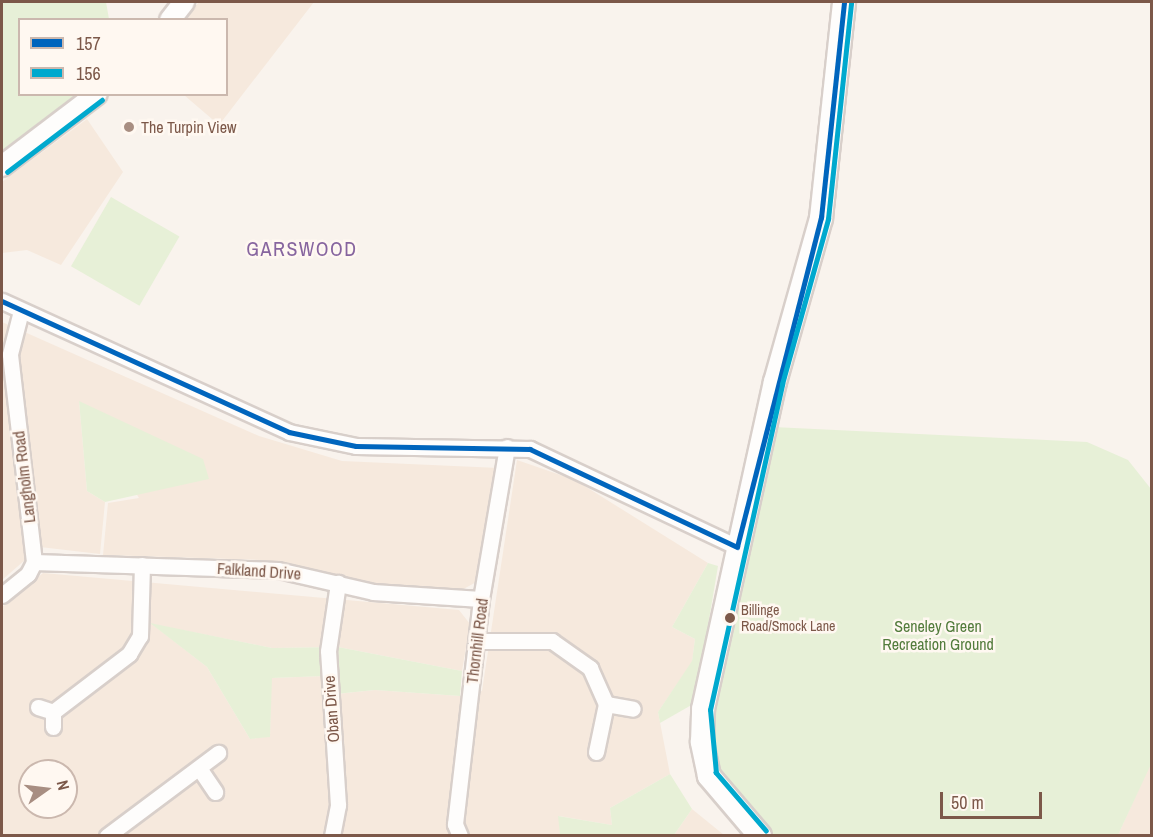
<!DOCTYPE html>
<style>
body{margin:0}
#map{position:relative;width:1153px;height:837px;overflow:hidden;background:#f9f3ed;font-family:"Archivo Narrow",sans-serif}
div>[style]{position:absolute}
.residential>*{inset:0;background:#f6e9dd}
.green>*{inset:0;background:#e7f0d7;transform-origin:0 0}
.roads{filter:drop-shadow(2px 0 #d8cfca) drop-shadow(-2px 0 #d8cfca) drop-shadow(0 2px #d8cfca) drop-shadow(0 -2px #d8cfca)}
.minor>*{height:15px;margin:-7.5px;padding:0 7.5px;transform-origin:7.5px;border-radius:7.5px;background:#fefdfc}
.tertiary>*{height:20px;margin:-10px;padding:0 10px;transform-origin:10px;border-radius:10px;background:#fefdfc}
.secondary>*{height:22px;margin:-11px;padding:0 11px;transform-origin:11px;border-radius:11px;background:#fefdfc}
.bus-1>*{height:4.5px;margin:-2.25px;padding:0 2.25px;transform-origin:2.25px;border-radius:2.25px;background:#0065bd}
.bus-2>*{height:4.5px;margin:-2.25px;padding:0 2.25px;transform-origin:2.25px;border-radius:2.25px;background:#00a9ce}
.dots>*{width:16px;height:16px;translate:-50% -50%;box-sizing:border-box;border:3px solid #fff8f1;border-radius:50%}
span{translate:-50% -50%;white-space:nowrap;text-align:center;line-height:1.15;-webkit-text-stroke:5px #fff8f1;paint-order:stroke}
.bus-label{font-size:14px;color:#7c5849}
.left{translate:0 -50%;text-align:left}
.poi-label{font-size:16px;color:#7c5849}
.street-label{font-size:16px;color:#7c5849}
.park-label{font-size:16px;color:#537c3c}
.quarter-label{font-size:20px;color:#87659f;letter-spacing:1.5px}
.frame{position:absolute;inset:0;border:3px solid #7c5849;pointer-events:none}
.legend{position:absolute;left:18px;top:18px;width:210px;height:78px;box-sizing:border-box;background:#fff8f1;border:2px solid #cbb8ae;margin:0;padding:8px 10px;list-style:none;font-size:18px;color:#7c5849}
.legend li{display:flex;align-items:center;gap:12px;height:30px}
.legend b{width:30px;border:2px solid #cbb8ae}
.north{position:absolute;left:18px;top:759px;width:60px;height:60px;box-sizing:border-box;background:#fff8f1;border:2px solid #cbb8ae;border-radius:50%;rotate:76deg;font-size:16px;font-weight:700;line-height:24px;text-align:center;color:#7c5849}
.north::after{content:'';display:block;margin:auto;width:21px;height:27px;background:#a88e82;clip-path:polygon(50% 0,100% 100%,50% 72%,0 100%)}
.scale{position:absolute;left:940px;top:792px;width:102px;height:27px;box-sizing:border-box;border:3px solid #7c5849;border-top:0;padding-left:8px;font-size:18px;line-height:21px;white-space:nowrap;color:#7c5849;-webkit-text-stroke:4px #fff8f1;paint-order:stroke}
</style>
<div id="map">
<div class="residential">
<i style="clip-path:polygon(199px 2px,314px 2px,219px 125px,184px 95px,226px 94px,226px 20px,184px 19px)"></i>
<i style="clip-path:polygon(87px 119px,123px 172px,61px 265px,27px 250px,2px 253px,2px 182px)"></i>
<i style="clip-path:polygon(2px 322px,259px 436px,342px 461px,499px 468px,478px 581px,460px 591px,394px 587px,261px 560px,103px 555px,108px 503px,139px 498px,79px 401px,87px 491px,105px 502px,100px 554px,40px 547px,2px 580px)"></i>
<i style="clip-path:polygon(evenodd,517px 460px,575px 480px,708px 563px,672px 627px,695px 639px,692px 662px,658px 712px,670px 774px,610px 808px,612px 825px,559px 816px,560px 835px,2px 836px,2px 607px,43px 573px,459px 610px,470px 624px,462px 671px,338px 647px,272px 648px,152px 624px,207px 667px,250px 739px,270px 736px,271px 678px,325px 676px,327px 695px,375px 690px,460px 696px,482px 691px,517px 460px,30px 771px,66px 771px,66px 807px,30px 807px,30px 771px)"></i>
<i style="clip-path:polygon(1151px 762px,1151px 835px,1118px 835px)"></i>
<i style="clip-path:polygon(692px 809px,724px 835px,674px 835px)"></i>
</div>
<div class="green">
<i style="clip-path:polygon(2px 2px,106px 2px,109px 19px,20px 20px,20px 94px,81px 95px,2px 159px)"></i>
<i style="left:111px;top:197px;width:79px;height:80px;rotate:30deg"></i>
<i style="clip-path:polygon(79px 401px,203px 459px,209px 479px,105px 502px,87px 491px)"></i>
<i style="clip-path:polygon(773px 427px,1087px 442px,1128px 460px,1151px 489px,1152px 762px,1118px 835px,774px 835px,733px 790px,715px 762px,709px 723px)"></i>
<i style="clip-path:polygon(708px 563px,718px 566px,695px 703px,660px 723px,658px 712px,692px 661px,695px 639px,672px 627px)"></i>
<i style="clip-path:polygon(150px 623px,272px 648px,338px 647px,462px 671px,460px 696px,375px 690px,326px 695px,325px 676px,272px 678px,270px 737px,250px 739px,207px 667px)"></i>
<i style="clip-path:polygon(670px 774px,692px 809px,674px 835px,560px 835px,558px 816px,612px 825px,610px 808px)"></i>
</div>
<div class="roads">
<div class="minor">
<i style="left:2px;top:301px;width:315px;rotate:24.5deg"></i>
<i style="left:289px;top:432px;width:68px;rotate:11.8deg"></i>
<i style="left:356px;top:446px;width:174px;rotate:1deg"></i>
<i style="left:530px;top:449px;width:229px;rotate:25.3deg"></i>
<i style="left:34px;top:562px;width:244px;rotate:1.9deg"></i>
<i style="left:278px;top:570px;width:98px;rotate:13deg"></i>
<i style="left:373px;top:592px;width:108px;rotate:3.7deg"></i>
<i style="left:2px;top:595px;width:33px;rotate:-39deg"></i>
<i style="left:28px;top:574px;width:13px;rotate:-63deg"></i>
<i style="left:34px;top:562px;width:209px;rotate:-96.6deg"></i>
<i style="left:10px;top:354px;width:44px;rotate:-75.7deg"></i>
<i style="left:477px;top:641px;width:75px"></i>
<i style="left:552px;top:641px;width:47px;rotate:35.4deg"></i>
<i style="left:590px;top:668px;width:39px;rotate:66deg"></i>
<i style="left:606px;top:704px;width:49px;rotate:101.8deg"></i>
<i style="left:606px;top:704px;width:27px;rotate:10deg"></i>
<i style="left:38px;top:707px;width:16px;rotate:18deg"></i>
<i style="left:53px;top:712px;width:15px;rotate:90deg"></i>
<i style="left:53px;top:712px;width:96px;rotate:-37.3deg"></i>
<i style="left:129px;top:654px;width:21px;rotate:-59deg"></i>
<i style="left:140px;top:636px;width:71px;rotate:-88.4deg"></i>
<i style="left:199px;top:768px;width:29px;rotate:56deg"></i>
<i style="left:107px;top:836px;width:139px;rotate:-36.8deg"></i>
<i style="left:332px;top:836px;width:32px;rotate:-79deg"></i>
<i style="left:338px;top:805px;width:154px;rotate:-93.7deg"></i>
<i style="left:328px;top:651px;width:69px;rotate:-81.6deg"></i>
<i style="left:460px;top:836px;width:13px;rotate:-113deg"></i>
<i style="left:455px;top:824px;width:226px;rotate:-83.4deg"></i>
<i style="left:481px;top:599px;width:154px;rotate:-80.3deg"></i>
</div>
<div class="tertiary">
<i style="left:170px;top:20px;width:23px;rotate:-52deg"></i>
<i style="left:2px;top:166px;width:119px;rotate:-37.2deg"></i>
</div>
<div class="secondary">
<i style="left:760px;top:836px;width:79px;rotate:-130.4deg"></i>
<i style="left:709px;top:776px;width:35px;rotate:-102deg"></i>
<i style="left:702px;top:742px;width:33px;rotate:-88deg"></i>
<i style="left:703px;top:709px;width:335px;rotate:-77.6deg"></i>
<i style="left:775px;top:382px;width:170px;rotate:-74.3deg"></i>
<i style="left:821px;top:218px;width:217px;rotate:-83.9deg"></i>
</div>
</div>
<div class="bus-1">
<i style="left:2px;top:301px;width:315px;rotate:24.5deg"></i>
<i style="left:289px;top:432px;width:68px;rotate:11.8deg"></i>
<i style="left:356px;top:446px;width:174px;rotate:1deg"></i>
<i style="left:530px;top:449px;width:229px;rotate:25.3deg"></i>
<i style="left:737px;top:547px;width:340px;rotate:-75.7deg"></i>
<i style="left:821px;top:218px;width:217px;rotate:-83.9deg"></i>
</div>
<div class="bus-2">
<i style="left:7px;top:172px;width:119px;rotate:-37.2deg"></i>
<i style="left:766px;top:831px;width:77px;rotate:-130.8deg"></i>
<i style="left:716px;top:773px;width:63px;rotate:-95.4deg"></i>
<i style="left:710px;top:710px;width:334px;rotate:-77.5deg"></i>
<i style="left:782px;top:384px;width:171px;rotate:-74.4deg"></i>
<i style="left:828px;top:219px;width:217px;rotate:-83.9deg"></i>
</div>
<div class="dots">
<i style="left:129px;top:127px;background:#a88e82"></i>
<i style="left:730px;top:618px;background:#7c5849"></i>
</div>
<div class="bus-label">
<span class="left" style="left:741px;top:618px">Billinge<br>Road/Smock Lane</span>
</div>
<div class="poi-label">
<span class="left" style="left:141px;top:127px">The Turpin View</span>
</div>
<div class="street-label">
<span style="left:24px;top:477px;rotate:-97deg">Langholm Road</span>
<span style="left:259px;top:571px;rotate:4deg">Falkland Drive</span>
<span style="left:477px;top:641px;rotate:-83deg">Thornhill Road</span>
<span style="left:331px;top:709px;rotate:-94deg">Oban Drive</span>
</div>
<div class="park-label">
<span style="left:938px;top:635px">Seneley Green<br>Recreation Ground</span>
</div>
<div class="quarter-label">
<span style="left:302px;top:248px">GARSWOOD</span>
</div>
<div class="frame"></div>
<ul class="legend">
<li><b style="height:8px;background:#0065bd"></b>157</li>
<li><b style="height:8px;background:#00a9ce"></b>156</li>
</ul>
<div class="north">N</div>
<div class="scale">50 m</div>
</div>
